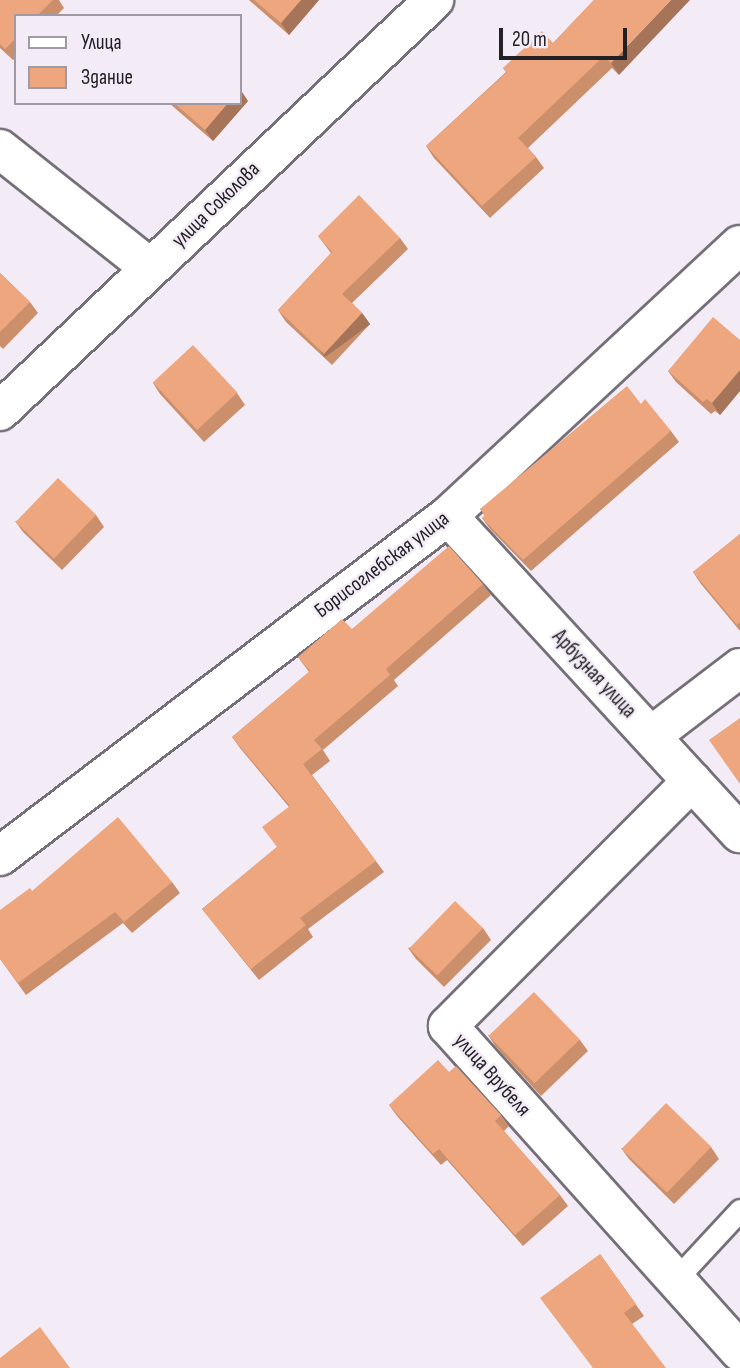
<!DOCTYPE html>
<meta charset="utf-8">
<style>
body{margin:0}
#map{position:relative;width:740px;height:1368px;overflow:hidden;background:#f3ecf7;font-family:"Sofia Sans Condensed",sans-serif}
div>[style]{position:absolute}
.roads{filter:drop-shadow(2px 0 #756f79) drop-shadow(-2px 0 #756f79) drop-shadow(0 2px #756f79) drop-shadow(0 -2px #756f79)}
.service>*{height:21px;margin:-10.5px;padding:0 10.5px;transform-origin:10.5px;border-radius:10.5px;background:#fff}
.minor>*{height:38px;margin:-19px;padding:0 19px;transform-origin:19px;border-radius:19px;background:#fff}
.secondary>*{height:38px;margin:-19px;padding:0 19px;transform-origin:19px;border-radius:19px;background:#fff}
.wall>*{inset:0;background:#cc8f6c}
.shaded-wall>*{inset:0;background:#a67458;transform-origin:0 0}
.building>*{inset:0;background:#eda67d;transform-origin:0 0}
span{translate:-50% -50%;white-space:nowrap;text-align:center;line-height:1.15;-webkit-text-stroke:5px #f3ecf7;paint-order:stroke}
.street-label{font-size:21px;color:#222024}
.legend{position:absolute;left:14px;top:14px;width:228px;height:91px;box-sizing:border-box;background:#f3ecf7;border:2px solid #9f9aa3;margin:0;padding:9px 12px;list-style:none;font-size:21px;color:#222024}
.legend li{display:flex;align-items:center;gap:14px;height:35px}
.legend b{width:35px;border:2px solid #9f9aa3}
.scale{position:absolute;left:499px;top:28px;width:128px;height:32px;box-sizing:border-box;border:4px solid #222024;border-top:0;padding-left:9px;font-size:21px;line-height:24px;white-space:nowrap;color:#222024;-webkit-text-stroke:5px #f3ecf7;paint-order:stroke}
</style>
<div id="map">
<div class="roads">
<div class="service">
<i style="left:676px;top:1279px;width:94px;rotate:-47.2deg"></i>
</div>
<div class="minor">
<i style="left:0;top:149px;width:191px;rotate:38.4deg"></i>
<i style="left:448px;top:516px;width:431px;rotate:47.4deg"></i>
<i style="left:651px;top:736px;width:112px;rotate:-37.4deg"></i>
<i style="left:692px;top:781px;width:346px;rotate:134.9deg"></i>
<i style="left:448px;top:1026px;width:437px;rotate:48.1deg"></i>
<i style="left:0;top:856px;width:562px;rotate:-37.2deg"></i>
<i style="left:448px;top:516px;width:398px;rotate:-42.9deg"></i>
</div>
<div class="secondary">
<i style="left:0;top:411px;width:598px;rotate:-43.44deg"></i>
</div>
</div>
<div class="wall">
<i style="clip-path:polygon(0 0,59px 0,64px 8px,56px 16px,16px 16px,16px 57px,13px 60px,0 48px)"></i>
<i style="clip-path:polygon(249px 0,319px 0,289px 35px)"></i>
<i style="clip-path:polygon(594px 0,619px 75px,612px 68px,528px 148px,536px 157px,544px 168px,490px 218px,434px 158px,426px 146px,506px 72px,503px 68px,553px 43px)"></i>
<i style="clip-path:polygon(248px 101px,213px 141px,169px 103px,240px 103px)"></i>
<i style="clip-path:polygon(318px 236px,400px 238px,408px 249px,352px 303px,362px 313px,370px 324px,332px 365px,286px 322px,278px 310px,331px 253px)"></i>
<i style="clip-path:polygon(0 273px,30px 302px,38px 313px,3px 349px,0 346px)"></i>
<i style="clip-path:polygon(740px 340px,740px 391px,720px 415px,715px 411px,711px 414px,676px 382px,668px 371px)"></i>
<i style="clip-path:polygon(153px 383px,237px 393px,245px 405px,204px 442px,160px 394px)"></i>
<i style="clip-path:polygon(641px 404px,671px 431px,679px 442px,531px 571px,490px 529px,482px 518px,485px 516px,480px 509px)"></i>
<i style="clip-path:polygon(96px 515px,104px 527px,62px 570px,23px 532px,15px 521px)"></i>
<i style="clip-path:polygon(740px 534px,740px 631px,701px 584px,693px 572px)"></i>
<i style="clip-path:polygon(483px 584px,491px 595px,394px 680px,398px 686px,323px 750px,330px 761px,312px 775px,384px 872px,308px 929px,313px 937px,259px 980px,202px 909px,277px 847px,289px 807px,240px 748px,232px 737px,309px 672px,298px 657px,352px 629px)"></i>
<i style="clip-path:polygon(172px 882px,180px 893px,132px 933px,123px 923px,26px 995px,0 959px,32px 891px)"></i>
<i style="clip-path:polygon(483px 928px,491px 940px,444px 987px,416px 959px,408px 948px)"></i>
<i style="clip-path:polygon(488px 1035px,580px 1040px,588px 1051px,541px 1096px,496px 1047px)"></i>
<i style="clip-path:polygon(449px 1072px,501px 1115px,509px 1126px,504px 1131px,560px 1195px,568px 1206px,523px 1246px,447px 1160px,441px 1165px,397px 1116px,389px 1105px)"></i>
<i style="clip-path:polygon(711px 1147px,719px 1159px,674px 1204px,629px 1159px,621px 1148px)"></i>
<i style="clip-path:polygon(600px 1254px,644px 1316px,632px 1324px,592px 1368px)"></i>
</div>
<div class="shaded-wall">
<i style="clip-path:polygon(301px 0,319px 0,289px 35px,281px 23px)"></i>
<i style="clip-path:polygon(671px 0,690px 0,619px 75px,611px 63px)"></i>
<i style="clip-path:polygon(240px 89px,248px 101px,213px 141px,205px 130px,228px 103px,240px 103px)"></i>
<i style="left:362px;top:313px;width:14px;height:56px;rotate:54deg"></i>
<i style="clip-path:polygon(740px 370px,740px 391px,720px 415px,712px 403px)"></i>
</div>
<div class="building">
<i style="clip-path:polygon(0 0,53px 0,37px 16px,16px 16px,16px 38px,5px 49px,0 44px)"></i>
<i style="clip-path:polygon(254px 0,301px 0,281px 23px)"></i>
<i style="clip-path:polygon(594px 0,671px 0,611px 63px,604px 56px,518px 138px,536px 157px,482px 206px,426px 146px,507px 72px,503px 68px,542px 31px,553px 43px)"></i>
<i style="clip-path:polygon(174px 103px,228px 103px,205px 130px)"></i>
<i style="clip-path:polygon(359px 195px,400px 238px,342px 294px,362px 313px,324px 354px,278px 310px,332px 252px,318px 236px)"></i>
<i style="clip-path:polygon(0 273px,30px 302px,0 332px)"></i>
<i style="clip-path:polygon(713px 317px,740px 340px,740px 370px,712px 403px,707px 399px,703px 402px,668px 371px)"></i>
<i style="left:193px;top:345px;width:65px;height:55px;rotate:47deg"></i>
<i style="clip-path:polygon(627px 386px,641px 404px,645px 399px,671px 431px,523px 560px,482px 518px,485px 515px,480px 509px)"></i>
<i style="left:58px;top:478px;width:53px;height:61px;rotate:44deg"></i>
<i style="clip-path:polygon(740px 534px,740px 622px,737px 625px,693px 572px)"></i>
<i style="clip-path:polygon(449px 546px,483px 584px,386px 669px,390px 675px,314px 740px,322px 749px,303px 764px,376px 861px,300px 918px,306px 925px,251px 969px,202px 909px,277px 847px,262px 827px,290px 806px,232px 737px,310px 671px,298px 657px,342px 619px,352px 629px)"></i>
<i style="clip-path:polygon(740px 718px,740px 784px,709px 740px)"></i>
<i style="clip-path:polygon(118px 817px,172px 882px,124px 922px,115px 912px,18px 983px,0 959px,0 910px,30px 888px,32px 891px)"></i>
<i style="left:455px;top:901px;width:39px;height:66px;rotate:44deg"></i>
<i style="left:534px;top:992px;width:66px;height:63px;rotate:46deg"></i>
<i style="clip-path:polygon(438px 1060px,449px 1072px,456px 1066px,501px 1115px,495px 1121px,560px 1195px,515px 1235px,439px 1149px,433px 1154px,389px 1105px)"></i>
<i style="left:666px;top:1103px;width:63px;height:64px;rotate:44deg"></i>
<i style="clip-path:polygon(600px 1254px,636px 1304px,624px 1313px,666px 1368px,593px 1368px,540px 1298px)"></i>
<i style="clip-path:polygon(40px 1327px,70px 1368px,0 1368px,0 1358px)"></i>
</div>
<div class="street-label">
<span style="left:216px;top:205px;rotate:-44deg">улица Соколова</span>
<span style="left:382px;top:565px;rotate:-37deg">Борисоглебская улица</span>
<span style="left:594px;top:674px;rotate:47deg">Арбузная улица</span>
<span style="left:492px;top:1075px;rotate:48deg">улица Врубеля</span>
</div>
<ul class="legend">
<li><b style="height:9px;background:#fff"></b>Улица</li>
<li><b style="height:19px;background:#eda67d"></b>Здание</li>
</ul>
<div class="scale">20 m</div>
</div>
